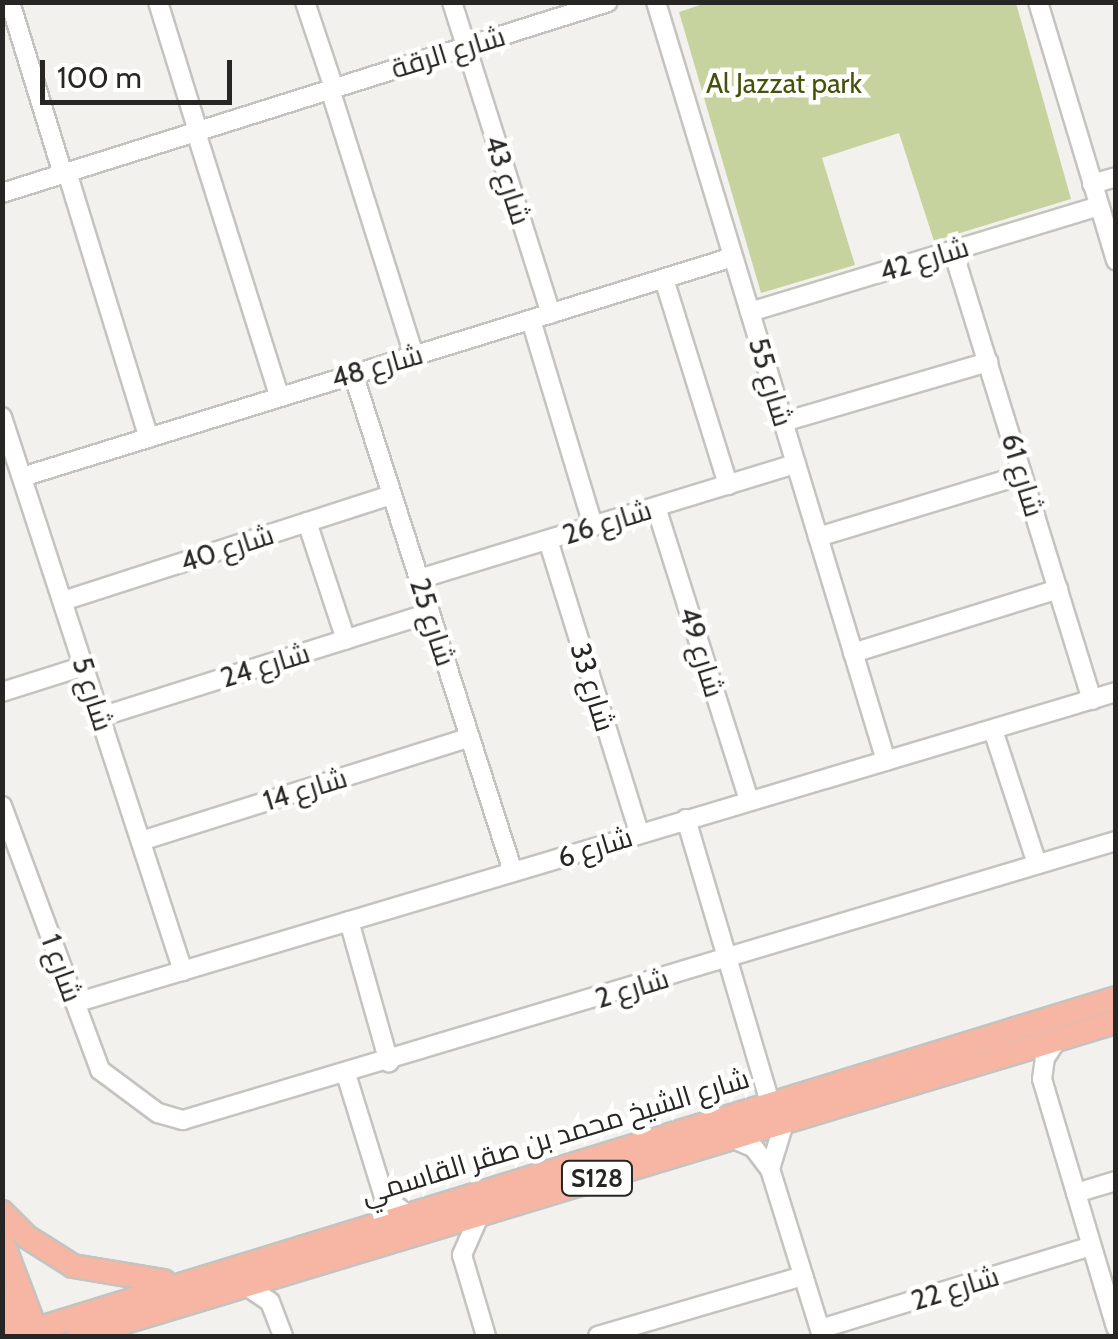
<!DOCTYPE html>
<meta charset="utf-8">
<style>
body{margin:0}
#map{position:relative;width:1118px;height:1339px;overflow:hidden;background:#f3f1ed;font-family:Cabin,Cairo,sans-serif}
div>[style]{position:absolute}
.green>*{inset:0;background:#c6d39e}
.roads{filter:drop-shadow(2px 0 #c5c3bf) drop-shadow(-2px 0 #c5c3bf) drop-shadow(0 2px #c5c3bf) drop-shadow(0 -2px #c5c3bf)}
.minor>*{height:18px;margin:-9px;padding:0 9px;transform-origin:9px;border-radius:9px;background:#fff}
.major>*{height:22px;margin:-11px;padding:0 11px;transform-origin:11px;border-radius:11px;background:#f7b6a3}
span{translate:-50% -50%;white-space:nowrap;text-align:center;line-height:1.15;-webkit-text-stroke:9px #fffffe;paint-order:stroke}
.shield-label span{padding:2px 8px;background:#fffffe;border:2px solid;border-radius:8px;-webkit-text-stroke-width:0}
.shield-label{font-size:25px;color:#272625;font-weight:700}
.street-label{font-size:28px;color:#272625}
.park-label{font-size:28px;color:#46510c}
.frame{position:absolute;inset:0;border:5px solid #272625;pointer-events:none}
.scale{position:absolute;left:40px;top:60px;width:192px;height:45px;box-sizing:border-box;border:5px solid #272625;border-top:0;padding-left:12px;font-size:30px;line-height:35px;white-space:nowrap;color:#272625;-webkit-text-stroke:8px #fffffe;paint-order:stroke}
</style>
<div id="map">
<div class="green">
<i style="clip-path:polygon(709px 2px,1016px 3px,1071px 199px,934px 241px,899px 133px,822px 158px,855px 265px,761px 293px,679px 12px)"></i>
</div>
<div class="roads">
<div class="minor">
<i style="left:10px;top:2px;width:180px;rotate:72.9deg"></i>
<i style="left:158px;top:2px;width:135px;rotate:72.8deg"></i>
<i style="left:305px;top:2px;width:91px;rotate:71.4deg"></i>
<i style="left:452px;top:2px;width:327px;rotate:72.4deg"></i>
<i style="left:656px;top:2px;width:793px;rotate:73.14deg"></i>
<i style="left:1038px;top:2px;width:270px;rotate:73.2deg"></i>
<i style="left:330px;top:89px;width:279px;rotate:72.5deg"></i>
<i style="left:196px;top:132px;width:277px;rotate:72.5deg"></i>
<i style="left:67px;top:172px;width:278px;rotate:72.9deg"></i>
<i style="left:1092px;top:184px;width:25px;rotate:-16deg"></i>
<i style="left:2px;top:193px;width:635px;rotate:-17.49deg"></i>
<i style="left:953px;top:251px;width:470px;rotate:72.8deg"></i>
<i style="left:664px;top:279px;width:216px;rotate:72.7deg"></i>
<i style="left:750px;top:312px;width:365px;rotate:-16.9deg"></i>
<i style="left:531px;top:320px;width:215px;rotate:73.2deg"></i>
<i style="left:353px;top:373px;width:524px;rotate:72.22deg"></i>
<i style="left:2px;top:417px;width:583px;rotate:71.91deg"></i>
<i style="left:783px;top:422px;width:214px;rotate:-16.3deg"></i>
<i style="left:22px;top:477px;width:744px;rotate:-17.19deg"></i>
<i style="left:656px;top:507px;width:304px;rotate:72.4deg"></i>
<i style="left:307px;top:522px;width:124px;rotate:71.7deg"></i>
<i style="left:818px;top:537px;width:213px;rotate:-16.9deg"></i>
<i style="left:548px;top:540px;width:307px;rotate:72.7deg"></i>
<i style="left:419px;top:579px;width:394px;rotate:-17deg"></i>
<i style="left:63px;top:601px;width:346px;rotate:-17.9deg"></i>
<i style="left:853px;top:653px;width:215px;rotate:-17.3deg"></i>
<i style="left:2px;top:692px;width:86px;rotate:-17.6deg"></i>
<i style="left:100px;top:717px;width:346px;rotate:-17.5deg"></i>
<i style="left:993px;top:730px;width:141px;rotate:71.8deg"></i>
<i style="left:2px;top:806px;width:282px;rotate:69.6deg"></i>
<i style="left:100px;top:1070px;width:72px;rotate:36.6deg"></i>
<i style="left:158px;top:1113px;width:26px;rotate:16deg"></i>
<i style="left:183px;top:1120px;width:974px;rotate:-16.65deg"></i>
<i style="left:686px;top:819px;width:295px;rotate:73.5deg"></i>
<i style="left:141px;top:841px;width:345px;rotate:-17.5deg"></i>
<i style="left:349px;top:921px;width:147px;rotate:74.2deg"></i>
<i style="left:75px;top:1003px;width:1086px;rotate:-16.63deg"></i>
<i style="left:1057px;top:1040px;width:22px;rotate:124deg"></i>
<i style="left:1045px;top:1058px;width:21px;rotate:98deg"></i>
<i style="left:1042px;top:1079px;width:259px;rotate:73.4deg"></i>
<i style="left:346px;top:1074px;width:129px;rotate:72.8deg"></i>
<i style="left:384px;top:1197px;width:25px;rotate:37deg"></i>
<i style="left:731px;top:1138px;width:25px;rotate:23deg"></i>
<i style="left:754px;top:1148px;width:26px;rotate:53deg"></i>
<i style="left:770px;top:1169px;width:175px;rotate:72.7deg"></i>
<i style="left:770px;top:1169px;width:48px;rotate:-73.1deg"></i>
<i style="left:1076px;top:1193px;width:42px;rotate:-16.7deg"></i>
<i style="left:480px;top:1214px;width:45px;rotate:113.7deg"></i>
<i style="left:462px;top:1255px;width:84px;rotate:73.5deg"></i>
<i style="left:245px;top:1285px;width:30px;rotate:34deg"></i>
<i style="left:270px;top:1302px;width:36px;rotate:69deg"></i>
<i style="left:820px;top:1329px;width:283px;rotate:-17deg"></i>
<i style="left:598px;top:1336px;width:214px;rotate:-16.3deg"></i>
</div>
<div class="major">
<i style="left:2px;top:1212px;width:35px;rotate:45deg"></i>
<i style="left:27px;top:1237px;width:54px;rotate:32.2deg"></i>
<i style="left:73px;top:1266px;width:92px;rotate:9.4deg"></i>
<i style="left:2px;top:1241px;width:102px;rotate:69.2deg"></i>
<i style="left:2px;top:1295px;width:44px;rotate:68.7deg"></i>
<i style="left:14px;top:1336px;width:1153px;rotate:-17.05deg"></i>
<i style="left:79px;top:1336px;width:1083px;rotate:-16.85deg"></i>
</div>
</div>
<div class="shield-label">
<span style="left:597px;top:1178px">S128</span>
</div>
<div class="street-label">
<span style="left:448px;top:52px;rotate:-17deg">شارع الرقة</span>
<span style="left:508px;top:180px;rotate:72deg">شارع 43</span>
<span style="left:924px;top:259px;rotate:-17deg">شارع 42</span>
<span style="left:377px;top:366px;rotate:-16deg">شارع 48</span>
<span style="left:771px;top:382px;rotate:73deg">شارع 55</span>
<span style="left:1023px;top:475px;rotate:73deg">شارع 61</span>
<span style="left:607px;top:522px;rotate:-17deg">شارع 26</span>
<span style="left:227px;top:548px;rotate:-18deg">شارع 40</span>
<span style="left:433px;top:622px;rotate:72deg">شارع 25</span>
<span style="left:702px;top:652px;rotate:73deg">شارع 49</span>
<span style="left:265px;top:665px;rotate:-17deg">شارع 24</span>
<span style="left:593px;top:687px;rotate:73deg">شارع 33</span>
<span style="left:93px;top:694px;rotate:72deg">شارع 5</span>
<span style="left:305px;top:789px;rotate:-17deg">شارع 14</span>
<span style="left:595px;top:847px;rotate:-17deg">شارع 6</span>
<span style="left:62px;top:968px;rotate:70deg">شارع 1</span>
<span style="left:632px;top:988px;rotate:-17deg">شارع 2</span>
<span style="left:555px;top:1136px;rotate:-17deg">شارع الشيخ محمد بن صقر القاسمي</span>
<span style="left:955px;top:1288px;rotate:-17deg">شارع 22</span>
</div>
<div class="park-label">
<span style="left:784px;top:83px">Al Jazzat park</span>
</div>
<div class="frame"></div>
<div class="scale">100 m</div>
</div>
